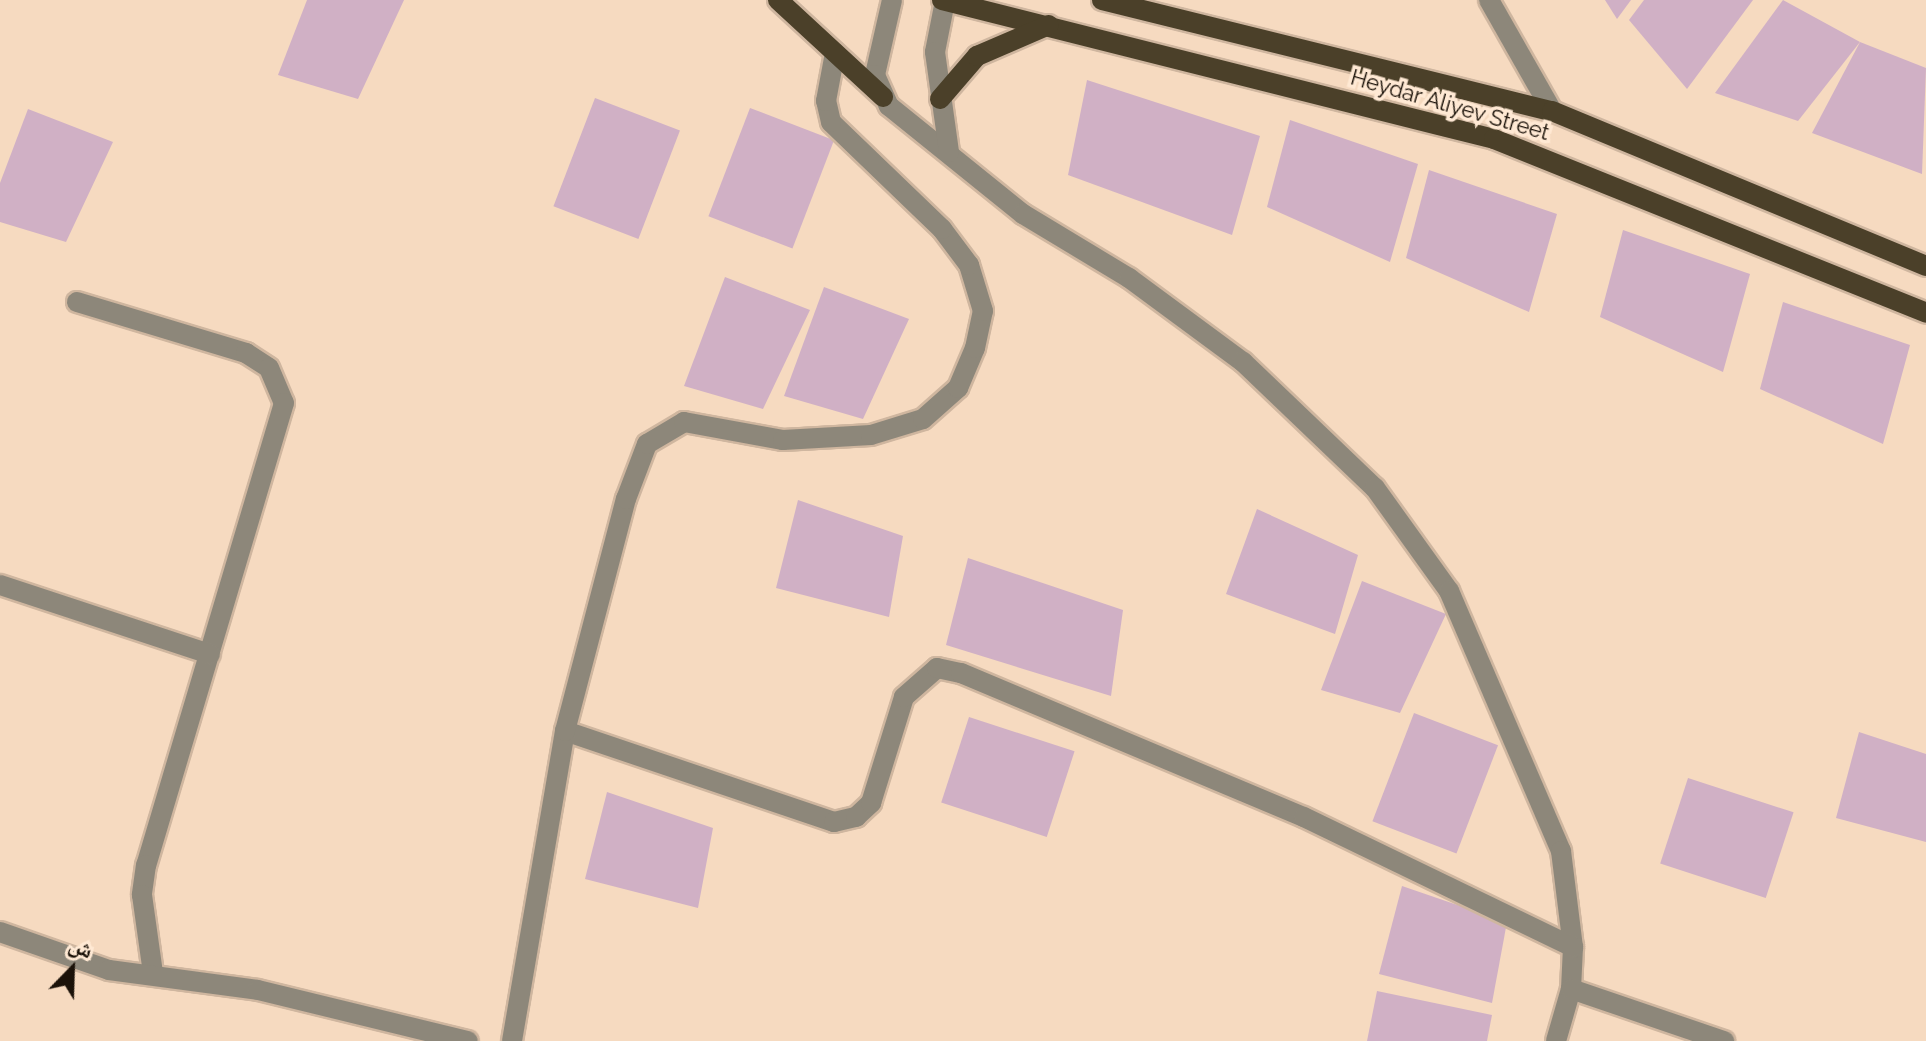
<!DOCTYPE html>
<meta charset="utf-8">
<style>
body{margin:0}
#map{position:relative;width:1926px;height:1041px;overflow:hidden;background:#f6dac0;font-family:Raleway,"Noto Naskh Arabic",sans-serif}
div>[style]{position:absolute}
.building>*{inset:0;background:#d0b0c5;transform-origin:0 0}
.roads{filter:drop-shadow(2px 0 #cfb69f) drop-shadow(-2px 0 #cfb69f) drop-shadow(0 2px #cfb69f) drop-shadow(0 -2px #cfb69f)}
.minor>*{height:20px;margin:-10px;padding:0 10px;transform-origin:10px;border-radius:10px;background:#8d877a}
.major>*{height:20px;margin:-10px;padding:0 10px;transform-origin:10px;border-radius:10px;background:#4b4029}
span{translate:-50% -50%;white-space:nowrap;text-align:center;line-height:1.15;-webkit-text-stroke:7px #ffe9d4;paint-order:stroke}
.street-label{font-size:22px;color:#1b1209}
.north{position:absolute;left:32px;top:929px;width:80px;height:80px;-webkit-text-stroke:6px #ffe9d4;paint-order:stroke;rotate:23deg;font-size:22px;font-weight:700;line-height:32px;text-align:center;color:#1b1209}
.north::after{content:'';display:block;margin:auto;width:28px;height:36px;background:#1b1209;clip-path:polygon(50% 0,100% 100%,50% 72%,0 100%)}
</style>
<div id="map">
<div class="building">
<i style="clip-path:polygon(307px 0,404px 0,358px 99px,278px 75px)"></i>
<i style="clip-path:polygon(1605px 0,1631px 0,1617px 19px)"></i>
<i style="clip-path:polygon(1644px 0,1753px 0,1687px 89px,1629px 20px)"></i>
<i style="clip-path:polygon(1783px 0,1860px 42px,1798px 121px,1715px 93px)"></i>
<i style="clip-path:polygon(1860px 42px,1926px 68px,1922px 174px,1812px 133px)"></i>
<i style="clip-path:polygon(1087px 80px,1260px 136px,1232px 235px,1068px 175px)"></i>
<i style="left:595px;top:98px;width:91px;height:116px;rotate:21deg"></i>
<i style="left:750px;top:108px;width:90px;height:116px;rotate:21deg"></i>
<i style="clip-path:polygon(28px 109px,113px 142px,66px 242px,0 222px,0 183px)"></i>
<i style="clip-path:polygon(1290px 120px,1418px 164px,1390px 262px,1267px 207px)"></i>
<i style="clip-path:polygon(1429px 170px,1557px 214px,1529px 312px,1406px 258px)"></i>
<i style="clip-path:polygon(1623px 230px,1750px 274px,1723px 372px,1600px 317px)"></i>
<i style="clip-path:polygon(725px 277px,810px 310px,763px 409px,684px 386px)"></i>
<i style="clip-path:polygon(824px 287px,909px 319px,863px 419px,784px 396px)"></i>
<i style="clip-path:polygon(1783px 302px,1910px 345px,1883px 444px,1760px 389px)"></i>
<i style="clip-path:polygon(798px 500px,903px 536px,889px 617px,776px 588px)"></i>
<i style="clip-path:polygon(1257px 509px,1358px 555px,1335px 634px,1226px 594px)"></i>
<i style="clip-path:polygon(968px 558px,1123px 610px,1111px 696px,946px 645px)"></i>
<i style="clip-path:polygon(1362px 581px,1446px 614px,1400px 713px,1321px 690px)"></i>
<i style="left:1414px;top:713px;width:90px;height:116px;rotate:21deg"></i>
<i style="left:969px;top:717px;width:111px;height:90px;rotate:18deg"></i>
<i style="clip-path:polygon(1859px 732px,1926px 754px,1926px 842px,1836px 818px)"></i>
<i style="left:1688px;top:778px;width:111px;height:90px;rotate:18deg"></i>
<i style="clip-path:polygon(607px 792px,713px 828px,698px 908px,585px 879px)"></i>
<i style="clip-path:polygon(1402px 886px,1507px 922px,1492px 1003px,1379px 974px)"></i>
<i style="clip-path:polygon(1377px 991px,1492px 1015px,1487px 1041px,1367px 1041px)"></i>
</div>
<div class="roads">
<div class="minor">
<i style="left:892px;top:0;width:77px;rotate:102.8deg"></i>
<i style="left:875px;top:75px;width:34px;rotate:66deg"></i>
<i style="left:889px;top:106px;width:172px;rotate:38.9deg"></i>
<i style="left:1023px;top:214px;width:124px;rotate:31.1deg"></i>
<i style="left:1129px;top:278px;width:142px;rotate:36.4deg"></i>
<i style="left:1243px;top:362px;width:182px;rotate:43.7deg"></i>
<i style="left:1375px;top:488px;width:127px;rotate:54.3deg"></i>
<i style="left:1449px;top:591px;width:283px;rotate:66.7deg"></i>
<i style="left:1561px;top:851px;width:97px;rotate:82.9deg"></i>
<i style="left:1573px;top:947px;width:42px;rotate:92.7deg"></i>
<i style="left:1571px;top:989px;width:54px;rotate:106.1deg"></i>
<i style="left:1489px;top:0;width:128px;rotate:60.4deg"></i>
<i style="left:945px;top:1px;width:52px;rotate:101.1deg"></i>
<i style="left:935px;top:52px;width:101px;rotate:82deg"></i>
<i style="left:77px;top:302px;width:177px;rotate:16.8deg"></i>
<i style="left:246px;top:353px;width:27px;rotate:33deg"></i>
<i style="left:269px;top:368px;width:38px;rotate:67deg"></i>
<i style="left:284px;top:403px;width:482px;rotate:106.6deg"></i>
<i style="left:146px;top:865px;width:30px;rotate:98deg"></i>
<i style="left:142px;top:895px;width:79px;rotate:82deg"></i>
<i style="left:0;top:585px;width:221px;rotate:18.2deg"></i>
<i style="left:565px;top:731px;width:284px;rotate:18.7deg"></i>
<i style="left:834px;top:822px;width:23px;rotate:-13deg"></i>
<i style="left:856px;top:817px;width:21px;rotate:-43deg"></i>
<i style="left:871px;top:803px;width:111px;rotate:-72.7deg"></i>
<i style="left:904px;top:697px;width:44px;rotate:-41.3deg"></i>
<i style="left:937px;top:668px;width:25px;rotate:12deg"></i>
<i style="left:961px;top:673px;width:372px;rotate:22.8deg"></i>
<i style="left:1304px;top:817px;width:299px;rotate:25.8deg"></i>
<i style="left:0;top:932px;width:115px;rotate:19.2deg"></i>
<i style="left:109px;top:970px;width:150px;rotate:7.6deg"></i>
<i style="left:258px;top:990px;width:216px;rotate:13.7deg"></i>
<i style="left:1571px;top:989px;width:162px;rotate:18.8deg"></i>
<i style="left:512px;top:1041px;width:314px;rotate:-80.3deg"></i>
<i style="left:565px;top:731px;width:240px;rotate:-75.3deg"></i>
<i style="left:626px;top:499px;width:59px;rotate:-69.1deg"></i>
<i style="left:647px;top:444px;width:43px;rotate:-30.7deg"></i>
<i style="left:684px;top:422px;width:101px;rotate:10.3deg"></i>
<i style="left:783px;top:440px;width:88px;rotate:-3.3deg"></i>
<i style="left:871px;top:435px;width:54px;rotate:-17.1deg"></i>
<i style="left:923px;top:419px;width:47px;rotate:-41.5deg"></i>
<i style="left:958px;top:388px;width:43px;rotate:-67deg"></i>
<i style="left:975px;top:348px;width:38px;rotate:-78deg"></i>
<i style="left:983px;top:311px;width:48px;rotate:-106.9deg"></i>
<i style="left:969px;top:265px;width:45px;rotate:-126.9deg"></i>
<i style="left:942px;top:229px;width:154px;rotate:-136.1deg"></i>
<i style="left:831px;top:122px;width:22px;rotate:-103deg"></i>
<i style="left:826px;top:101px;width:49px;rotate:-79.4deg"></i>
</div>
<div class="major">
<i style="left:778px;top:0;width:143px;rotate:42.7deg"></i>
<i style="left:942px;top:0;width:569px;rotate:14.13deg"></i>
<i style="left:1494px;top:139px;width:466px;rotate:21.9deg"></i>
<i style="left:1102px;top:0;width:463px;rotate:13.9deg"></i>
<i style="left:1552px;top:111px;width:405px;rotate:22.5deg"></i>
<i style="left:940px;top:99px;width:57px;rotate:-49.3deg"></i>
<i style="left:977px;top:56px;width:78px;rotate:-23.3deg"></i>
</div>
</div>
<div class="street-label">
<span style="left:1450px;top:105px;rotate:16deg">Heydar Aliyev Street</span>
</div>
<div class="north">ش</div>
</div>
